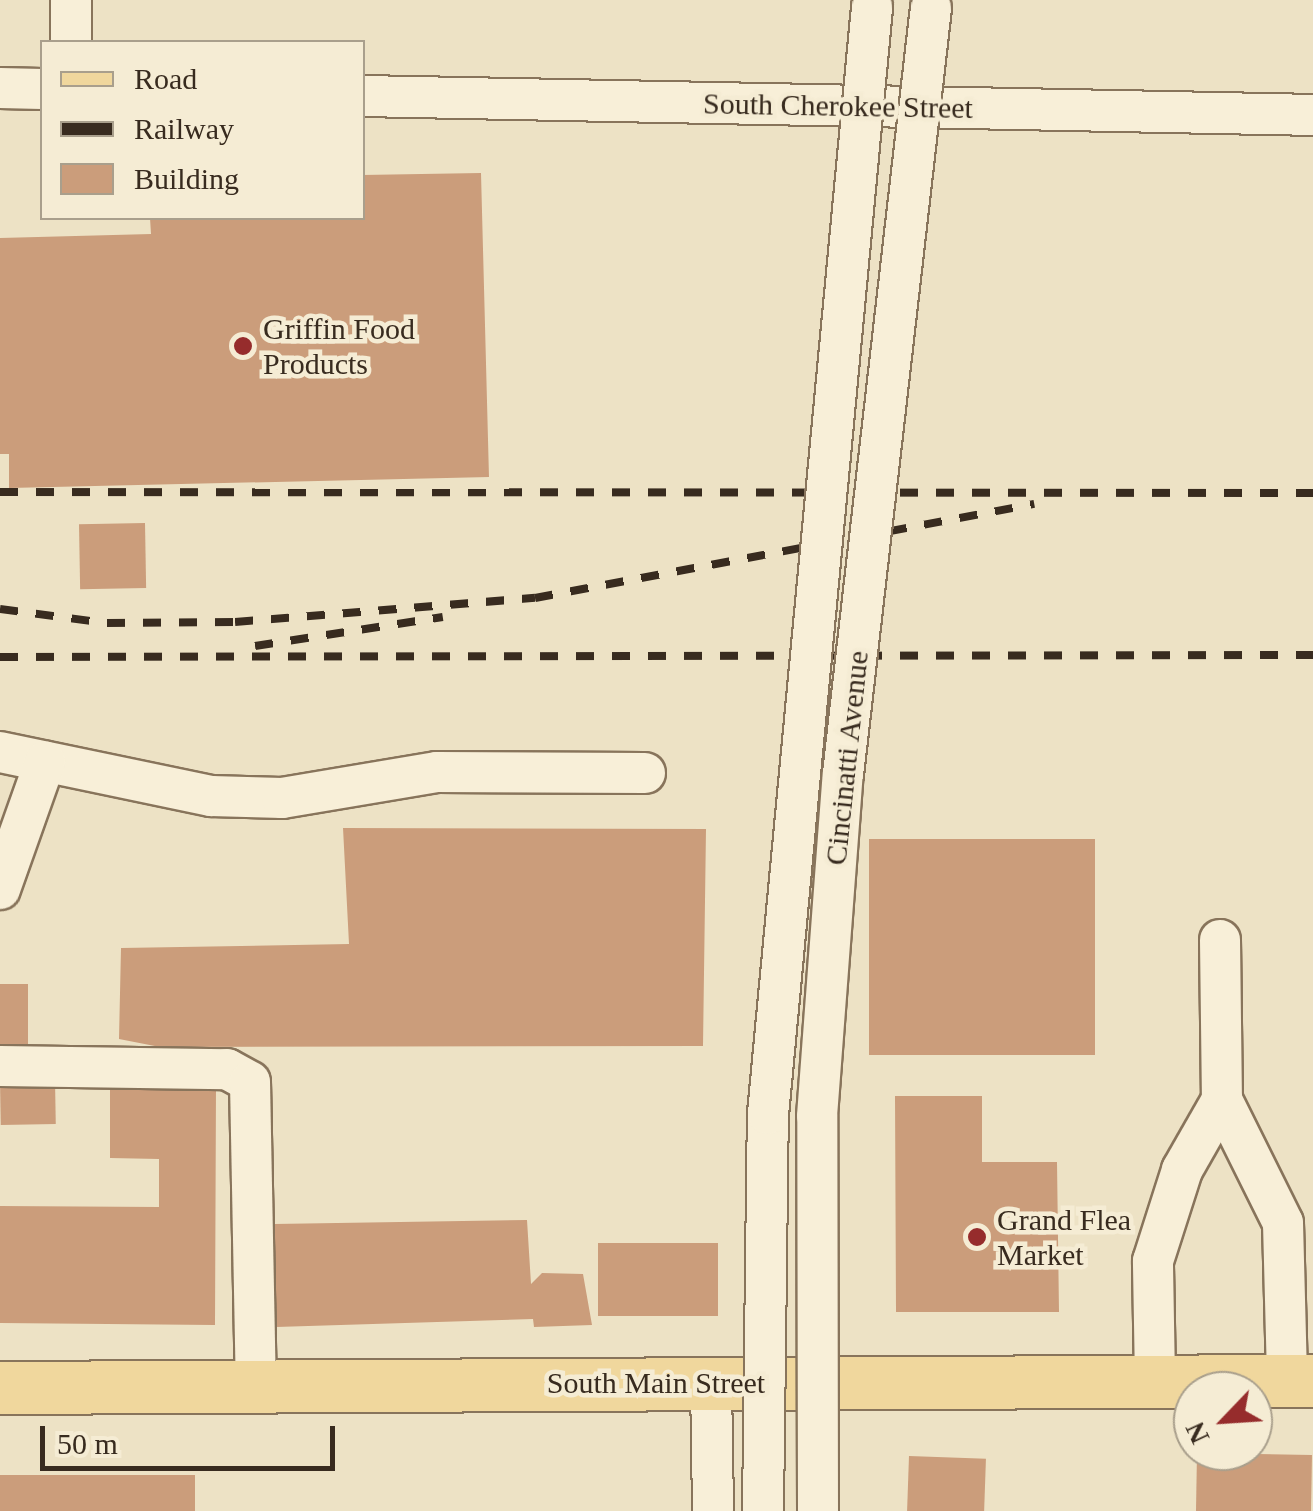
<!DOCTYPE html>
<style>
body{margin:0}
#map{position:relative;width:1313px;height:1511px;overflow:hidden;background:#ede2c5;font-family:"Times New Roman",serif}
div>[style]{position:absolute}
.building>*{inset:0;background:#cb9d7b;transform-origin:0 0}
.roads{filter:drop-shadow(2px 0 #88745b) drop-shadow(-2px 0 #88745b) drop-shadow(0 2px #88745b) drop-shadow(0 -2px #88745b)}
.minor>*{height:40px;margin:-20px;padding:0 20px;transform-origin:20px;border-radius:20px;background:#f8efd8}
.major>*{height:52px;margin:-26px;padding:0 26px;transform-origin:26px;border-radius:26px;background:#f0d79d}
.rail>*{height:8px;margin-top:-4px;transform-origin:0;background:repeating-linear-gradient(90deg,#382b1f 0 18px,transparent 0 36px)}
.bridges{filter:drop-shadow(2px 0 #88745b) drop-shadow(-2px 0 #88745b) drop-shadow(0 2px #88745b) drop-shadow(0 -2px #88745b)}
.minor-bridge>*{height:40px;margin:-20px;padding:0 20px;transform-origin:20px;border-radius:20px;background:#f8efd8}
.dots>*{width:28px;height:28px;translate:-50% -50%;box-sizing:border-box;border:5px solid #f5ecd4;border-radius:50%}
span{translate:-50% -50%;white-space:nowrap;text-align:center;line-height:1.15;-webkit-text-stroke:9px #f5ecd4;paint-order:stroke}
.street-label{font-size:30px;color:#382b1f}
.poi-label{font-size:30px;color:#382b1f}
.left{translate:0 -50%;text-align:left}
.legend{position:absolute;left:40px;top:40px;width:325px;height:180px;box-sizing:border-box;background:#f5ecd4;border:2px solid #a99f8c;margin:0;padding:12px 18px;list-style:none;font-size:30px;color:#382b1f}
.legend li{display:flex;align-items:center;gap:20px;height:50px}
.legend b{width:50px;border:2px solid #a99f8c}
.north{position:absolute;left:1173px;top:1371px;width:100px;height:100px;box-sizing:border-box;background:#f5ecd4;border:2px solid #a99f8c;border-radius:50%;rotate:245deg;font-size:28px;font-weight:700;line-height:40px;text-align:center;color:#382b1f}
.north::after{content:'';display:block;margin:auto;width:35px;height:45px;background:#962c2c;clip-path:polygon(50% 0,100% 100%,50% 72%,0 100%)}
.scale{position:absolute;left:40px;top:1426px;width:295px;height:45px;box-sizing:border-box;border:5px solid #382b1f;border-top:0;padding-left:12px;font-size:30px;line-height:35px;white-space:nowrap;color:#382b1f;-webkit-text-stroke:8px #f5ecd4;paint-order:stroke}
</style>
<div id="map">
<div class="building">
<i style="clip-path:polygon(481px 173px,489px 477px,9px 488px,9px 454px,0 454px,0 238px,151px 234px,150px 218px,362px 218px,362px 175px)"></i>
<i style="left:145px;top:523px;width:65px;height:66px;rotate:89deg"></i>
<i style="clip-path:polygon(343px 828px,706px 829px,703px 1046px,160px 1047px,119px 1039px,121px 948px,349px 944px)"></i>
<i style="left:869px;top:839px;width:226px;height:216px"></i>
<i style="left:0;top:984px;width:28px;height:63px"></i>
<i style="left:55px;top:1080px;width:44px;height:55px;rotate:89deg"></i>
<i style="clip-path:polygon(110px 1086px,216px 1087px,215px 1325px,0 1323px,0 1206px,159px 1207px,159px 1159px,110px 1158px)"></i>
<i style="clip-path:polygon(895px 1096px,982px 1096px,982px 1162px,1057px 1162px,1059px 1312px,896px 1312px)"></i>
<i style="clip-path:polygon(527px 1220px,531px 1284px,542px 1273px,583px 1274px,592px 1325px,534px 1327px,533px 1319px,276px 1327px,274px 1224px)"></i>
<i style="left:598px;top:1243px;width:120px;height:73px"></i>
<i style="left:1197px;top:1453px;width:115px;height:58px;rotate:1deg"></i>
<i style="left:909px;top:1456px;width:77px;height:55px;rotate:2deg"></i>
<i style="left:195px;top:1475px;width:36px;height:195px;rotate:90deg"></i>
</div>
<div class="roads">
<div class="minor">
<i style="left:71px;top:42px;width:42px;rotate:-90deg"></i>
<i style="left:0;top:88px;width:42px;rotate:1.4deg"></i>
<i style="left:362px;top:96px;width:951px;rotate:1.14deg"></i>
<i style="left:0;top:752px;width:216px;rotate:11.8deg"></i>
<i style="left:211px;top:796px;width:71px;rotate:1.6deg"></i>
<i style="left:282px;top:798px;width:157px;rotate:-9.5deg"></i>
<i style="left:437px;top:772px;width:208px;rotate:0.3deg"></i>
<i style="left:0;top:889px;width:135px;rotate:-70.5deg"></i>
<i style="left:1220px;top:940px;width:160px;rotate:89.3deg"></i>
<i style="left:1222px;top:1100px;width:137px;rotate:63.6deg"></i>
<i style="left:1283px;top:1223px;width:158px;rotate:88.5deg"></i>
<i style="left:0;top:1066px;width:227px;rotate:0.8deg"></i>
<i style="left:227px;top:1069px;width:26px;rotate:29deg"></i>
<i style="left:250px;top:1082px;width:305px;rotate:88.9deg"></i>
<i style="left:1155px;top:1380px;width:119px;rotate:-91deg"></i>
<i style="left:1153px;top:1261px;width:96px;rotate:-72.3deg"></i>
<i style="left:1182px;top:1170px;width:81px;rotate:-60.3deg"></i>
<i style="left:711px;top:1382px;width:129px;rotate:89.1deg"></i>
</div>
<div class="major">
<i style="left:0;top:1388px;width:1313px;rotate:-0.31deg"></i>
</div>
</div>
<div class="rail">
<i style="left:0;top:492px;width:1313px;rotate:0.04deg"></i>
<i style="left:0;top:609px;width:108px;rotate:7.5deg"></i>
<i style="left:107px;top:623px;width:128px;rotate:-0.4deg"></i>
<i style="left:235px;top:622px;width:301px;rotate:-4.6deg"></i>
<i style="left:535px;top:598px;width:508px;rotate:-10.67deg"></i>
<i style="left:255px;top:646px;width:190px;rotate:-8.8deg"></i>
<i style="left:0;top:657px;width:1313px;rotate:-0.09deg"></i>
</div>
<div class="bridges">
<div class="minor-bridge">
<i style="left:763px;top:1511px;width:397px;rotate:-89.3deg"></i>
<i style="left:768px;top:1114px;width:1112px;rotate:-84.63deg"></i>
<i style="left:818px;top:1511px;width:395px;rotate:-90.1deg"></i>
<i style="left:817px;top:1116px;width:343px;rotate:-85.7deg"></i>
<i style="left:843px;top:774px;width:771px;rotate:-83.45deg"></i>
</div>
</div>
<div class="dots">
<i style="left:243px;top:346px;background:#962c2c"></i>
<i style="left:977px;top:1237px;background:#962c2c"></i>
</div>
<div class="street-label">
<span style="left:838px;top:106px;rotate:1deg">South Cherokee Street</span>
<span style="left:847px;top:758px;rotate:-84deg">Cincinatti Avenue</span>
<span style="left:656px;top:1383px">South Main Street</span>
</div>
<div class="poi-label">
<span class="left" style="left:263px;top:346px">Griffin Food<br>Products</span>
<span class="left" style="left:997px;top:1237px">Grand Flea<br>Market</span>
</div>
<ul class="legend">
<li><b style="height:12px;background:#f0d79d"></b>Road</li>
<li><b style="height:12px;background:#382b1f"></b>Railway</li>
<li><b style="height:28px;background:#cb9d7b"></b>Building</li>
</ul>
<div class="north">N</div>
<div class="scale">50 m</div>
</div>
